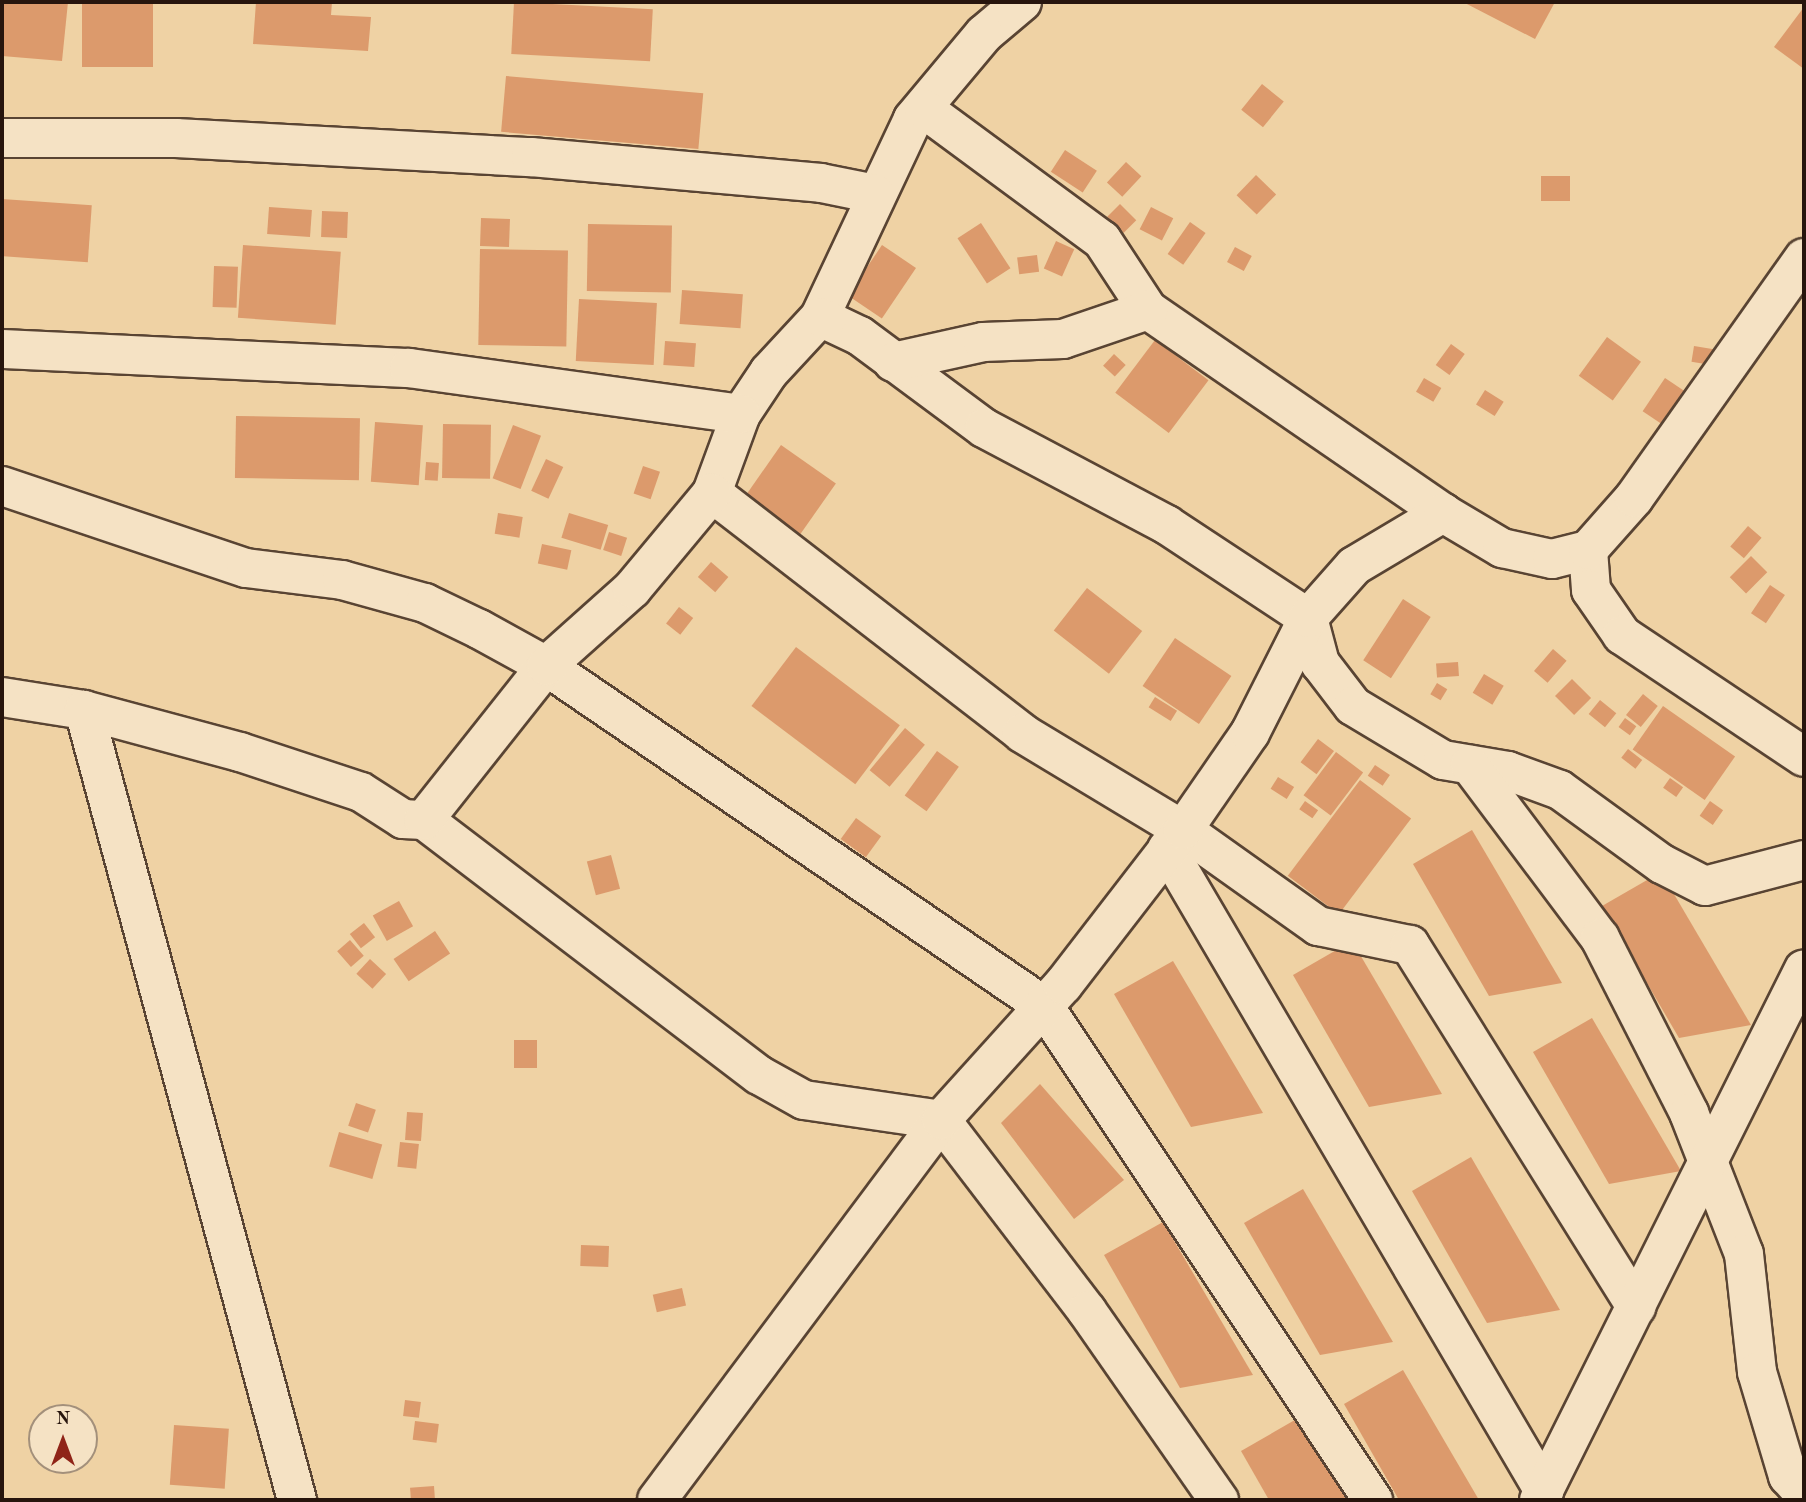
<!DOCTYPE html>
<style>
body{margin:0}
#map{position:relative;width:1806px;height:1502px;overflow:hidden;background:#efd2a4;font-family:"Old Standard TT",serif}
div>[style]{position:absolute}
.building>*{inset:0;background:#dc9a6c;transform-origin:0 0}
.roads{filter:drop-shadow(2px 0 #594433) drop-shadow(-2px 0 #594433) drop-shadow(0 2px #594433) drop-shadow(0 -2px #594433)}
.minor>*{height:38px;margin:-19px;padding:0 19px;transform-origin:19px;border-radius:19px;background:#f5e2c4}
span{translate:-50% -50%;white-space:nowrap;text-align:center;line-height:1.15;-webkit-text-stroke:5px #f5e2c4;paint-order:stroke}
.frame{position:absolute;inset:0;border:4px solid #27150d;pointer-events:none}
.north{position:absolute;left:28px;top:1404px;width:70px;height:70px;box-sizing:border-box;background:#f5e2c4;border:2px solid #a3907b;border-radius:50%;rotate:0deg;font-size:19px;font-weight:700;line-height:28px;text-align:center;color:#27150d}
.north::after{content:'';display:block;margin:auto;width:24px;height:32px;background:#8f2418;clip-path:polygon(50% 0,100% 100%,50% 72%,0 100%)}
</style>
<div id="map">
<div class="building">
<i style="clip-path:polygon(2px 2px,68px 2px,62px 61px,2px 56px)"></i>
<i style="left:82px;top:2px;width:71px;height:65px"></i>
<i style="clip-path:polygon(256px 2px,332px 2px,331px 15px,371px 17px,368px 51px,253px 44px)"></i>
<i style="left:514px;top:2px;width:139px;height:52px;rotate:3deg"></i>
<i style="clip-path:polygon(1463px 2px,1555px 2px,1535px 39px)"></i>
<i style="clip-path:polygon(1804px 7px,1804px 69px,1774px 47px)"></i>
<i style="left:506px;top:76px;width:198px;height:56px;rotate:5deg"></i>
<i style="left:1262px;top:84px;width:28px;height:33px;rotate:39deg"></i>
<i style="left:1065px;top:150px;width:38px;height:26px;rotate:33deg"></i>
<i style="left:1126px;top:162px;width:21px;height:28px;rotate:43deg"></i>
<i style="left:1256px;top:175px;width:28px;height:28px;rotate:44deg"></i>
<i style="left:1541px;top:176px;width:29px;height:25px"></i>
<i style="left:2px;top:199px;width:90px;height:57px;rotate:4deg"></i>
<i style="left:1120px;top:204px;width:23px;height:18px;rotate:45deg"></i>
<i style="left:269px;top:207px;width:43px;height:27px;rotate:4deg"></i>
<i style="left:1151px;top:207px;width:25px;height:25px;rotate:27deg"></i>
<i style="left:322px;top:211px;width:26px;height:26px;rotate:2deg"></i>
<i style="left:481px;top:218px;width:29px;height:28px;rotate:2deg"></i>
<i style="left:1190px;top:222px;width:19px;height:39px;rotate:35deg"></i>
<i style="left:981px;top:223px;width:54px;height:28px;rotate:57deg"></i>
<i style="left:588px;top:224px;width:84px;height:67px;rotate:1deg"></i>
<i style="left:1056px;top:241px;width:20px;height:30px;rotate:24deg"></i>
<i style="left:243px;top:245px;width:98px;height:73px;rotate:4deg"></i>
<i style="left:882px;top:245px;width:41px;height:61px;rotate:34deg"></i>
<i style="left:1235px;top:247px;width:19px;height:17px;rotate:28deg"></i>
<i style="left:480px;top:249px;width:88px;height:96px;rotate:1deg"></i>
<i style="left:1037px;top:255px;width:17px;height:20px;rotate:83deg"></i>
<i style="left:214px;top:266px;width:24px;height:41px;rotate:2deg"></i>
<i style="left:682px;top:290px;width:61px;height:34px;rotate:4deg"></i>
<i style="left:579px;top:299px;width:78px;height:62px;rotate:3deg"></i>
<i style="left:1607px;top:337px;width:42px;height:48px;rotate:36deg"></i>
<i style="left:1155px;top:340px;width:67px;height:66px;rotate:37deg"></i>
<i style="left:665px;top:341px;width:31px;height:24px;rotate:4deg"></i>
<i style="left:1451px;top:344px;width:17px;height:26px;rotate:36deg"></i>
<i style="left:1694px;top:346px;width:20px;height:16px;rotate:9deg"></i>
<i style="left:1114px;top:354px;width:16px;height:16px;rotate:43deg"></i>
<i style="left:1424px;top:378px;width:20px;height:16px;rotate:30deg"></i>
<i style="left:1665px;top:378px;width:23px;height:40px;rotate:34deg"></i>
<i style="left:1485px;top:390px;width:22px;height:17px;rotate:32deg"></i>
<i style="left:236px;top:416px;width:124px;height:62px;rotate:1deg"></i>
<i style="left:375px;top:422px;width:48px;height:60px;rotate:4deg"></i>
<i style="left:443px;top:424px;width:48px;height:54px;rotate:1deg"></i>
<i style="left:513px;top:425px;width:30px;height:57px;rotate:21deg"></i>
<i style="left:781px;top:445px;width:67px;height:67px;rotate:35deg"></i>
<i style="left:546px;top:459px;width:19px;height:35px;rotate:25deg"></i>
<i style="left:426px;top:462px;width:13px;height:18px;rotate:4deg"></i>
<i style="left:643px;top:466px;width:18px;height:29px;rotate:19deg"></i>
<i style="left:498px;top:513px;width:25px;height:21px;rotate:9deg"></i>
<i style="left:569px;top:513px;width:41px;height:26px;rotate:17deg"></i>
<i style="left:1748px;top:526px;width:18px;height:27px;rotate:41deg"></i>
<i style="left:609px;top:532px;width:19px;height:19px;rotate:18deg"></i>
<i style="left:542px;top:544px;width:30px;height:20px;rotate:12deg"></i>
<i style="left:1751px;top:556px;width:23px;height:30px;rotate:45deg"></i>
<i style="left:711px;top:562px;width:23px;height:20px;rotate:41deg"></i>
<i style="left:1770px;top:585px;width:18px;height:34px;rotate:34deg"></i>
<i style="left:1087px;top:588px;width:70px;height:54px;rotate:38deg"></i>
<i style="left:1403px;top:599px;width:33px;height:73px;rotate:33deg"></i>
<i style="left:679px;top:607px;width:18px;height:21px;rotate:38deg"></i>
<i style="left:1175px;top:638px;width:68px;height:58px;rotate:34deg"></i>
<i style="left:796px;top:647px;width:130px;height:74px;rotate:37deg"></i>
<i style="left:1553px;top:649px;width:18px;height:29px;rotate:41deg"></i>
<i style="left:1458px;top:662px;width:14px;height:22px;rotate:86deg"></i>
<i style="left:1484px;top:674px;width:23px;height:22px;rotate:31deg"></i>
<i style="left:1572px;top:679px;width:27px;height:24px;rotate:45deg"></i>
<i style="left:1437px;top:683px;width:12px;height:13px;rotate:31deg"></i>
<i style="left:1643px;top:694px;width:19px;height:27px;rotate:39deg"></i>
<i style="left:1155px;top:697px;width:26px;height:12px;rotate:32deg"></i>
<i style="left:1600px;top:700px;width:21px;height:18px;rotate:39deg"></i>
<i style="left:1663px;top:706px;width:88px;height:53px;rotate:35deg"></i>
<i style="left:1625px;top:718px;width:14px;height:11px;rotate:36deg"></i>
<i style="left:905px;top:728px;width:26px;height:55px;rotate:40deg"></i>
<i style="left:1318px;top:739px;width:20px;height:29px;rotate:37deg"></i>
<i style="left:1628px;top:749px;width:18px;height:11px;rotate:38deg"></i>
<i style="left:937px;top:751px;width:27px;height:55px;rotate:36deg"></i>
<i style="left:1336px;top:752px;width:34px;height:54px;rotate:37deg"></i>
<i style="left:1375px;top:765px;width:18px;height:13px;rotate:34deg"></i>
<i style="left:1278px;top:777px;width:19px;height:14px;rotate:32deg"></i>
<i style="left:1670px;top:778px;width:16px;height:12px;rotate:35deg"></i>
<i style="left:1360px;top:780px;width:64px;height:120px;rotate:37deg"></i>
<i style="left:1305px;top:801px;width:16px;height:10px;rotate:35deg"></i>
<i style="left:1710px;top:801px;width:16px;height:18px;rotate:35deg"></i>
<i style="left:856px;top:818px;width:31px;height:26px;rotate:36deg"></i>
<i style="clip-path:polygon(1472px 830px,1562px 983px,1489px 996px,1413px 864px)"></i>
<i style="left:611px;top:855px;width:35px;height:25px;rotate:75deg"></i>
<i style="clip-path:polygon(1661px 872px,1751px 1025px,1679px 1038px,1602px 906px)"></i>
<i style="left:399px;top:901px;width:29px;height:30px;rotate:61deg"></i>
<i style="left:364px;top:923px;width:18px;height:18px;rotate:52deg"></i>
<i style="left:435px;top:931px;width:27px;height:50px;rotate:56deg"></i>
<i style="left:350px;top:940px;width:21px;height:17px;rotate:49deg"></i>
<i style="clip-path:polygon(1352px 941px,1442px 1094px,1369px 1107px,1293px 975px)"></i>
<i style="left:370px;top:959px;width:22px;height:20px;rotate:43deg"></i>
<i style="clip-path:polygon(1173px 961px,1263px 1113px,1191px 1127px,1114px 994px)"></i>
<i style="clip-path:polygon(1592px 1018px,1681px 1171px,1609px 1184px,1533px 1052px)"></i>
<i style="left:514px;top:1040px;width:23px;height:28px"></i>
<i style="clip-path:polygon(1040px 1084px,1124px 1180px,1074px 1219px,1001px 1123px)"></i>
<i style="left:356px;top:1103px;width:21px;height:24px;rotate:19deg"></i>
<i style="left:407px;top:1112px;width:16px;height:28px;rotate:4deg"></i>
<i style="left:339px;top:1132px;width:45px;height:36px;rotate:16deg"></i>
<i style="left:400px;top:1142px;width:19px;height:25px;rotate:6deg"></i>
<i style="clip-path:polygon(1471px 1157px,1560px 1310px,1487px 1323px,1412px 1191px)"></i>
<i style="clip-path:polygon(1303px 1189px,1393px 1342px,1320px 1355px,1244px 1223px)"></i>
<i style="clip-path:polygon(1163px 1222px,1253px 1375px,1180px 1388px,1104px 1255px)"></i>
<i style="left:581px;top:1245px;width:28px;height:21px;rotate:2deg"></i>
<i style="left:682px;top:1288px;width:18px;height:30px;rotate:77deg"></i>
<i style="clip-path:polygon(1403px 1370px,1479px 1500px,1399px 1500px,1344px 1404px)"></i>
<i style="left:405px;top:1400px;width:16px;height:16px;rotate:7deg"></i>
<i style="clip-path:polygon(1300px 1417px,1349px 1500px,1269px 1500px,1241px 1451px)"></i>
<i style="left:415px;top:1421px;width:24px;height:19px;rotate:7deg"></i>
<i style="left:174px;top:1425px;width:55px;height:60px;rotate:4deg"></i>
<i style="left:434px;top:1486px;width:14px;height:24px;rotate:86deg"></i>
</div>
<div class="roads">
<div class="minor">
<i style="left:1022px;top:2px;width:50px;rotate:139.9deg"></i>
<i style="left:984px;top:34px;width:111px;rotate:129.9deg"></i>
<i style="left:913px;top:119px;width:219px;rotate:115.2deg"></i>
<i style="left:820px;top:317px;width:75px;rotate:132.8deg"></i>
<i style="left:769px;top:372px;width:50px;rotate:123.7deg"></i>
<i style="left:741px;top:414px;width:84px;rotate:110.2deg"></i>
<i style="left:712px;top:493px;width:392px;rotate:37.7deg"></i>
<i style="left:1022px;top:733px;width:188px;rotate:31.1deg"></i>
<i style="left:1183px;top:830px;width:166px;rotate:35.4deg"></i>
<i style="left:1318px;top:926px;width:94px;rotate:11.7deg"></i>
<i style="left:1410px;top:945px;width:427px;rotate:58deg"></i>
<i style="left:924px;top:109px;width:221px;rotate:36.4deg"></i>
<i style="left:1102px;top:240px;width:84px;rotate:56.7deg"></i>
<i style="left:1148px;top:310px;width:358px;rotate:34.5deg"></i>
<i style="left:2px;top:138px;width:174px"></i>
<i style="left:176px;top:138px;width:356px;rotate:3.1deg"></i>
<i style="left:531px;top:157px;width:291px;rotate:5.1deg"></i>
<i style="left:821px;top:183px;width:55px;rotate:11.5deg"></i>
<i style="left:820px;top:317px;width:44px;rotate:25.4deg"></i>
<i style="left:860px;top:336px;width:154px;rotate:36.6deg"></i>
<i style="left:984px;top:428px;width:207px;rotate:27.9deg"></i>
<i style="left:1167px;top:525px;width:169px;rotate:33.4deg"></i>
<i style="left:1308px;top:618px;width:47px;rotate:75.1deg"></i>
<i style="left:1320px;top:663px;width:54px;rotate:52.5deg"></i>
<i style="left:1353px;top:706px;width:105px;rotate:31deg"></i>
<i style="left:1443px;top:760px;width:66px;rotate:9.6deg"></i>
<i style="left:1508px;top:771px;width:55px;rotate:20.1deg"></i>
<i style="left:1560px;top:790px;width:126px;rotate:36deg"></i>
<i style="left:1662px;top:864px;width:48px;rotate:27.1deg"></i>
<i style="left:1705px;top:886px;width:102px;rotate:-14.7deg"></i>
<i style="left:2px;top:349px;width:407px;rotate:2.7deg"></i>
<i style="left:409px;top:368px;width:335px;rotate:7.9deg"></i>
<i style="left:893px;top:362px;width:92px;rotate:-12.5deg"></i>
<i style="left:983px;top:342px;width:80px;rotate:-2.1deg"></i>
<i style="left:1063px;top:339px;width:90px;rotate:-18.8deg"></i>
<i style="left:2px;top:486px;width:257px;rotate:18.6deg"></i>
<i style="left:246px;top:568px;width:97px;rotate:7.1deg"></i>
<i style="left:342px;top:580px;width:86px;rotate:15.5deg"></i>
<i style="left:425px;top:603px;width:60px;rotate:25.7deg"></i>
<i style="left:479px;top:629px;width:77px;rotate:28.9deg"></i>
<i style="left:546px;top:666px;width:603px;rotate:34.32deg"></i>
<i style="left:1044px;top:1006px;width:594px;rotate:56.34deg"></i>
<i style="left:1588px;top:550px;width:40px;rotate:85.7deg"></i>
<i style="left:1591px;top:590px;width:55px;rotate:55.4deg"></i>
<i style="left:1622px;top:635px;width:219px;rotate:33.8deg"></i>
<i style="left:2px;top:697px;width:83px;rotate:9deg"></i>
<i style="left:84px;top:710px;width:162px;rotate:15.1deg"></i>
<i style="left:240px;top:752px;width:127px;rotate:18.3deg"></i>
<i style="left:361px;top:792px;width:50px;rotate:32.7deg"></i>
<i style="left:403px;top:819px;width:21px;rotate:3deg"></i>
<i style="left:424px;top:820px;width:421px;rotate:37.3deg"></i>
<i style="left:759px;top:1075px;width:51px;rotate:29.1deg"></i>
<i style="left:804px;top:1100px;width:138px;rotate:8.3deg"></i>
<i style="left:941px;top:1120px;width:240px;rotate:52.6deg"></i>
<i style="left:1087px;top:1311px;width:231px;rotate:55.1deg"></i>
<i style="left:84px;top:710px;width:818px;rotate:74.91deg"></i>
<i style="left:1470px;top:765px;width:216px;rotate:53.1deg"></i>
<i style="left:1600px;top:938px;width:196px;rotate:63deg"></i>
<i style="left:1689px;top:1113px;width:151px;rotate:68.7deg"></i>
<i style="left:1744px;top:1254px;width:119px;rotate:83.7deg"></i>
<i style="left:1757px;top:1372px;width:109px;rotate:73.4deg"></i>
<i style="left:1788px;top:1476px;width:24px;rotate:48deg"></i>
<i style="left:424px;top:820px;width:196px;rotate:-51.6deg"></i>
<i style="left:546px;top:666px;width:115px;rotate:-41.8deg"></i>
<i style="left:632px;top:589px;width:125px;rotate:-50.2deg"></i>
<i style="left:1167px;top:849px;width:745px;rotate:59.58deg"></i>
<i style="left:657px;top:1500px;width:474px;rotate:-53.2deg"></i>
<i style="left:941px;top:1120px;width:182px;rotate:-47.9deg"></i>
<i style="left:1063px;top:985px;width:196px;rotate:-52.3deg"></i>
<i style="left:1183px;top:830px;width:118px;rotate:-55.4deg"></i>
<i style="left:1250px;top:733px;width:129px;rotate:-63.2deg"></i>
<i style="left:1308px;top:618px;width:69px;rotate:-48.5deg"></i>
<i style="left:1354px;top:566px;width:104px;rotate:-30.8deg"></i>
<i style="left:1443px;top:513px;width:69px;rotate:30.7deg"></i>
<i style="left:1502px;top:548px;width:51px;rotate:12.4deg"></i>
<i style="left:1552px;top:559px;width:37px;rotate:-14deg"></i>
<i style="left:1588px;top:550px;width:69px;rotate:-48.5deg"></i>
<i style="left:1634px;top:498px;width:294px;rotate:-54.7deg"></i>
<i style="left:1539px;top:1500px;width:593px;rotate:-63.48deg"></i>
</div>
</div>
<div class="frame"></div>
<div class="north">N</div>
</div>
